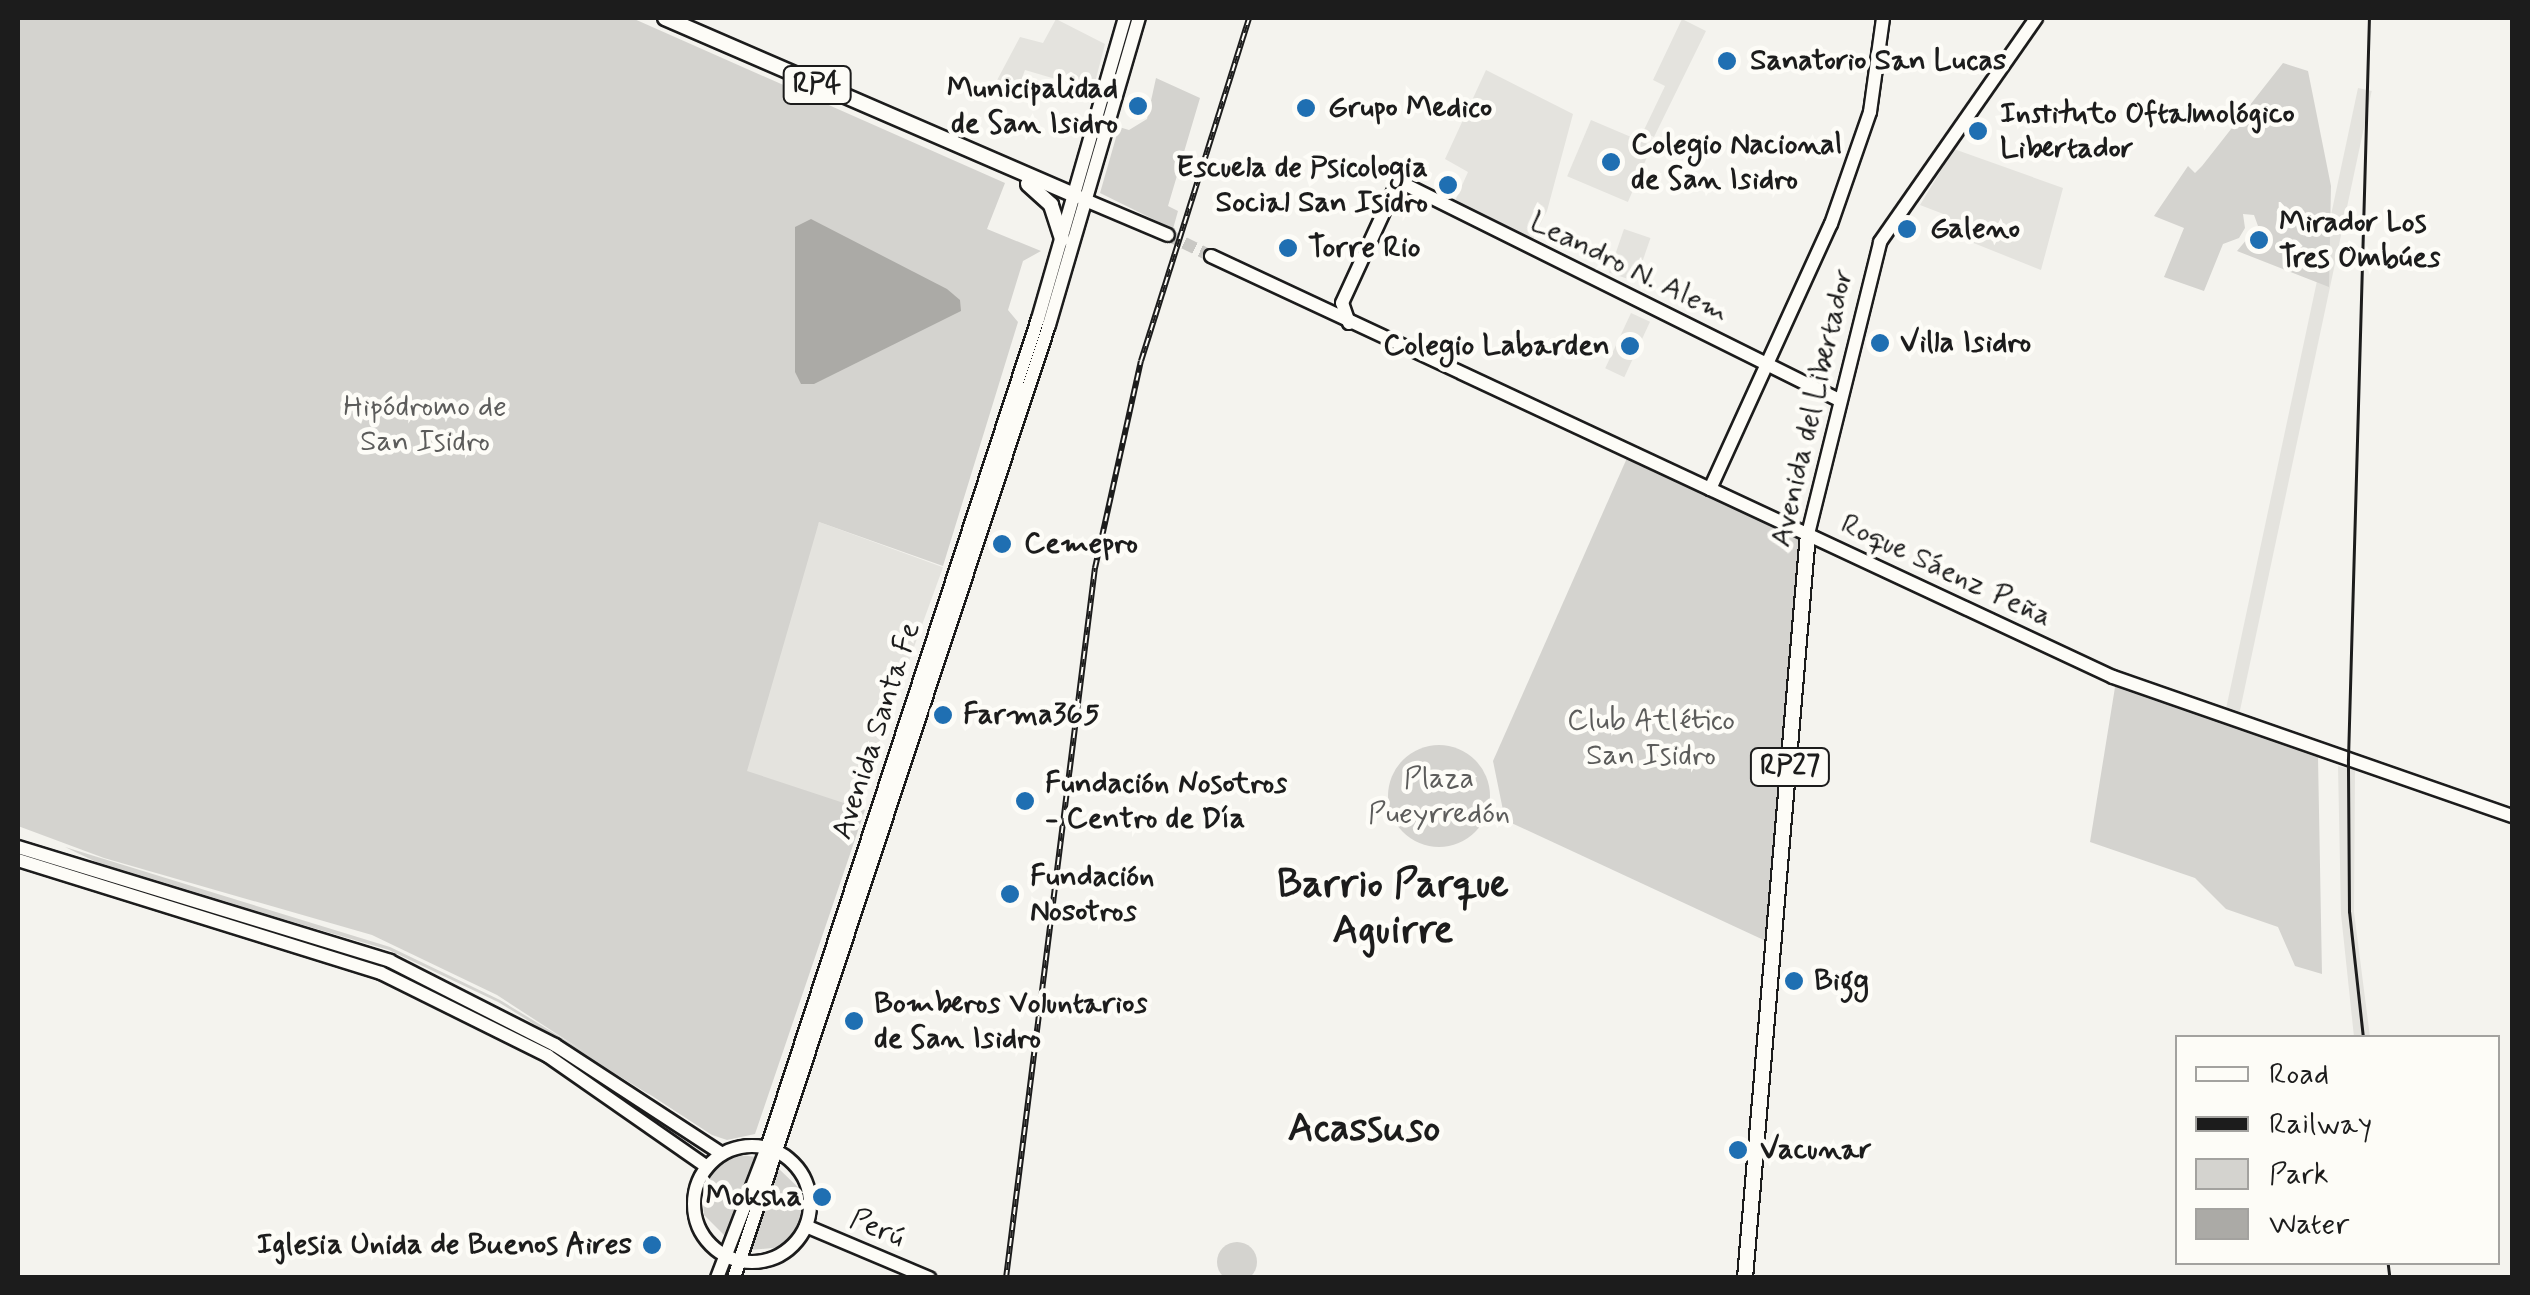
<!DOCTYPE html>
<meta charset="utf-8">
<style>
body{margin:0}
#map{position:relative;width:2530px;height:1295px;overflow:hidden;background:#f4f3ee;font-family:Mynerve,sans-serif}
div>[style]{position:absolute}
.built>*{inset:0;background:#e4e3de;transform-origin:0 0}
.green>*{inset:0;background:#d4d3cf}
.round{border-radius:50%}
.water>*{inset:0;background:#abaaa6}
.secondary-tunnel>*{height:12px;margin-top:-6px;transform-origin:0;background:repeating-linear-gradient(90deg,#c9c8c4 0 12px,transparent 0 18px)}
.roads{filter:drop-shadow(2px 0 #1c1c1c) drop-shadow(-2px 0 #1c1c1c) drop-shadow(0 2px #1c1c1c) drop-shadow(0 -2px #1c1c1c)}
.secondary>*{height:12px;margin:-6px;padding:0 6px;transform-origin:6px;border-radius:6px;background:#fdfcf7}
.secondary>.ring{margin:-6px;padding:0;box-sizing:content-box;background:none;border:12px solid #fdfcf7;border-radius:50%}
.primary>*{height:14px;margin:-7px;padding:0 7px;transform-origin:7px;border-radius:7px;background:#fdfcf7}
.tram>*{height:2.5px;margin:-1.25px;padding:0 1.25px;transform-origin:1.25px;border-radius:1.25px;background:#1c1c1c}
.rail>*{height:6px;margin-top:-3px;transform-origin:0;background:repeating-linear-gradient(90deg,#fdfcf7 0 8px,#1c1c1c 0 16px);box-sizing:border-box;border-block:2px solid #1c1c1c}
.dots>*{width:28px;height:28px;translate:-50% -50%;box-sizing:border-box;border:5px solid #fdfcf7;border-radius:50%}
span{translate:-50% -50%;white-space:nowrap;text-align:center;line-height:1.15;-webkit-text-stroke:9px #fdfcf7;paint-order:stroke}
.shield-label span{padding:2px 8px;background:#fdfcf7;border:2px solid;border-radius:8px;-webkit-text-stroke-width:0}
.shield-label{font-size:28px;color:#1c1c1c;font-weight:700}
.poi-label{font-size:30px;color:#1c1c1c;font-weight:700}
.left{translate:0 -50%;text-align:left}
.right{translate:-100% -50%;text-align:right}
.street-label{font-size:30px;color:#1c1c1c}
.park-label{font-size:30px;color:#5c5c5b}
.district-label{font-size:40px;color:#1c1c1c;font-weight:700}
.frame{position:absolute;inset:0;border:20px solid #1c1c1c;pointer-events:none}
.legend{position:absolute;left:2175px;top:1035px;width:325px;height:230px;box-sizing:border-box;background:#fdfcf7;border:2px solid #a3a29f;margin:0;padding:12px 18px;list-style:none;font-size:30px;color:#1c1c1c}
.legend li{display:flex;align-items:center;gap:20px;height:50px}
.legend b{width:50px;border:2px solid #a3a29f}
</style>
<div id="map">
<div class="built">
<i style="clip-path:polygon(1056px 19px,1105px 44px,1093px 90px,1025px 70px,1016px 94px,995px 84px,1020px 37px,1043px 43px)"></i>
<i style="clip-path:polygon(1682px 19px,1706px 31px,1654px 137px,1643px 132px,1665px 86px,1653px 80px)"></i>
<i style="clip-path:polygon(1486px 70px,1573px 114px,1547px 211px,1533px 239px,1455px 201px,1468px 172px,1445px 159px)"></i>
<i style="left:2358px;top:88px;width:14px;height:658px;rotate:12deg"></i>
<i style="left:1591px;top:120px;width:66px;height:61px;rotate:23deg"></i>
<i style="clip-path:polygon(1954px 149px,2063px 188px,2041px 270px,1941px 230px,1946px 215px,1920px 205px)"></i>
<i style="left:1624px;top:229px;width:28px;height:46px;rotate:19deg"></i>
<i style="left:1631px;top:313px;width:21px;height:61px;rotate:25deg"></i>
<i style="left:819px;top:522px;width:132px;height:260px;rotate:20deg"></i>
<i style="clip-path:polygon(2338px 766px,2355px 770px,2354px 912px,2370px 1037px,2354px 1037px,2341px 914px)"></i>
</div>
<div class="green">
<i style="clip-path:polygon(18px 18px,632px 18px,1005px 183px,987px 229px,1041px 251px,1023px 261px,1008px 310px,1018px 322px,943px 566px,819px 522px,747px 771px,865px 810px,755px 1134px,727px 1140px,712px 1135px,497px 995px,372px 935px,104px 858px,18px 826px)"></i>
<i style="clip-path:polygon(2283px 63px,2308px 71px,2331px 186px,2329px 287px,2237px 251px,2258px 226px,2254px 215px,2243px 214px,2245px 228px,2239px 238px,2223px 244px,2204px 291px,2164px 277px,2184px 228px,2154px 216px,2188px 166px,2195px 173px,2202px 166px)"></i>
<i style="clip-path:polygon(1156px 78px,1200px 98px,1168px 206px,1178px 211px,1173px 229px,1100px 193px,1119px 127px,1129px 130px,1147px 119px)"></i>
<i style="clip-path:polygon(1627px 458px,1803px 538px,1768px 942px,1505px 820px,1493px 761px)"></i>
<i style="clip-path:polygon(2116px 681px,2318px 757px,2322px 974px,2295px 966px,2278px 927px,2226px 909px,2195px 878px,2090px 842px)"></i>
<i class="round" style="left:1388px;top:745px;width:102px;height:102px"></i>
<i style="clip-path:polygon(65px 847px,390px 947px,500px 1000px,639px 1085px,650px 1095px,498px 1002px,389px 950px,113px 870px)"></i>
<i style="clip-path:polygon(739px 1155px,757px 1157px,728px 1239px,704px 1215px,702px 1189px,715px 1166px)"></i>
<i style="clip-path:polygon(778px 1168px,803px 1192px,802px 1227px,784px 1247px,750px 1250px)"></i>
<i class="round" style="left:1217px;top:1242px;width:40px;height:40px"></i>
</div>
<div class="water">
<i style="clip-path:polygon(811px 219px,947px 289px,960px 300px,961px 311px,814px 384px,801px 384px,795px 372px,795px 227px)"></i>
</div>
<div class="secondary-tunnel">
<i style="left:1168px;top:235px;width:48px;rotate:26deg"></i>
</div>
<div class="roads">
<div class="secondary">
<i style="left:1083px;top:199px;width:92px;rotate:23deg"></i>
<i style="left:1211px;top:256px;width:995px;rotate:25.02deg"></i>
<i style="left:2113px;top:677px;width:423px;rotate:19.2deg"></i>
<i style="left:1349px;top:323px;width:21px;rotate:-109deg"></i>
<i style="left:1342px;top:303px;width:134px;rotate:-65.3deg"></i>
<i style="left:1398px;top:181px;width:491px;rotate:26.4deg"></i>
<i style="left:1710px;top:489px;width:291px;rotate:-65.5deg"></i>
<i style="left:1831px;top:224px;width:119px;rotate:-70.8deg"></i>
<i style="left:1870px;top:112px;width:95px;rotate:-82.1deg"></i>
<i style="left:1808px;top:534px;width:301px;rotate:-76.1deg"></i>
<i style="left:1880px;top:242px;width:273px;rotate:-55.1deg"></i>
<i style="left:18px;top:847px;width:389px;rotate:17deg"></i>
<i style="left:390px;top:961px;width:185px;rotate:27deg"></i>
<i style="left:555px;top:1045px;width:199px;rotate:33.1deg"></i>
<i style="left:18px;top:860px;width:380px;rotate:17.3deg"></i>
<i style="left:381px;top:973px;width:186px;rotate:26.4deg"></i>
<i style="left:548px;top:1056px;width:194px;rotate:34.9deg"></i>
<i class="ring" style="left:694px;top:1146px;width:104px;height:104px"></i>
<i style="left:806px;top:1226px;width:134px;rotate:22.9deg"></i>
<i style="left:717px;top:1278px;width:139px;rotate:-69deg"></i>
<i style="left:767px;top:1148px;width:872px;rotate:-71.9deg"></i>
<i style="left:1038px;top:319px;width:313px;rotate:-73.9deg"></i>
<i style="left:734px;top:1278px;width:1004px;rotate:-71.71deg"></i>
<i style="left:1049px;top:325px;width:320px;rotate:-73.7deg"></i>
</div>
<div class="primary">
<i style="left:665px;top:18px;width:448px;rotate:23.4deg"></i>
<i style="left:1028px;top:184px;width:31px;rotate:42deg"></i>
<i style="left:1051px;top:205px;width:36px;rotate:72deg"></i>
<i style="left:1745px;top:1278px;width:747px;rotate:-85.16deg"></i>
</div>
</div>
<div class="tram">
<i style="left:2363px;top:1038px;width:127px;rotate:-96.3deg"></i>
<i style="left:2349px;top:912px;width:153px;rotate:-90.4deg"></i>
<i style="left:2348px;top:759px;width:741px;rotate:-88.38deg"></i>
<i style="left:2388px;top:1262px;width:16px;rotate:83deg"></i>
</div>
<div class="rail">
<i style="left:1006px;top:1278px;width:716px;rotate:-82.86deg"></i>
<i style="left:1095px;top:568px;width:212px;rotate:-77.5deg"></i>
<i style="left:1141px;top:361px;width:360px;rotate:-72.5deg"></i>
</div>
<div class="dots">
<i style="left:1727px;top:61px;background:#1f6fb2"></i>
<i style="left:1138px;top:106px;background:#1f6fb2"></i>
<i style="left:1306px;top:108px;background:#1f6fb2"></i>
<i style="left:1978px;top:131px;background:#1f6fb2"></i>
<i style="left:1611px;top:162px;background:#1f6fb2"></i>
<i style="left:1448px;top:185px;background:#1f6fb2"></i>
<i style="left:1907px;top:229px;background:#1f6fb2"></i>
<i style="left:2259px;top:240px;background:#1f6fb2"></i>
<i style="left:1288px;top:248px;background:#1f6fb2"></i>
<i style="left:1880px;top:343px;background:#1f6fb2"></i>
<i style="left:1630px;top:346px;background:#1f6fb2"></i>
<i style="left:1002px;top:544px;background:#1f6fb2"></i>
<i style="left:943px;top:715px;background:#1f6fb2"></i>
<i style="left:1025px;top:801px;background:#1f6fb2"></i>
<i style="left:1010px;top:894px;background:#1f6fb2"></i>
<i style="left:1794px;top:981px;background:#1f6fb2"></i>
<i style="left:854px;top:1021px;background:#1f6fb2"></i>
<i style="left:1738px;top:1150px;background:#1f6fb2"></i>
<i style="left:822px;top:1197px;background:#1f6fb2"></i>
<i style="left:652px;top:1245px;background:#1f6fb2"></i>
</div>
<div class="shield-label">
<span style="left:817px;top:85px">RP4</span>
<span style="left:1790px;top:767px">RP27</span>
</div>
<div class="poi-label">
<span class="left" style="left:1750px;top:61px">Sanatorio San Lucas</span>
<span class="right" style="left:1118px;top:106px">Municipalidad<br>de San Isidro</span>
<span class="left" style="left:1328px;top:108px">Grupo Medico</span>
<span class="left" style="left:2000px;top:131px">Instituto Oftalmológico<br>Libertador</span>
<span class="left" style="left:1631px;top:162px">Colegio Nacional<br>de San Isidro</span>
<span class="right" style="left:1428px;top:185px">Escuela de Psicologia<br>Social San Isidro</span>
<span class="left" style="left:2279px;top:240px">Mirador Los<br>Tres Ombúes</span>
<span class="left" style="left:1930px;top:229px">Galeno</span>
<span class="left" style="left:1308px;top:248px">Torre Rio</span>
<span class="left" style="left:1900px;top:343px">Villa Isidro</span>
<span class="right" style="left:1610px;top:346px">Colegio Labarden</span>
<span class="left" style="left:1024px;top:544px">Cemepro</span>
<span class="left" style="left:963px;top:715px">Farma365</span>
<span class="left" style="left:1045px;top:801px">Fundación Nosotros<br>- Centro de Día</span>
<span class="left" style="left:1030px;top:894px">Fundación<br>Nosotros</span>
<span class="left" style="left:1814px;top:981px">Bigg</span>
<span class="left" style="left:874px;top:1021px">Bomberos Voluntarios<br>de San Isidro</span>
<span class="left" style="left:1760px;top:1150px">Vacunar</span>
<span class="right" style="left:802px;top:1197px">Moksha</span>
<span class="right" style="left:632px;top:1245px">Iglesia Unida de Buenos Aires</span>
</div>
<div class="street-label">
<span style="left:1629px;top:268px;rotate:26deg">Leandro N. Alem</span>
<span style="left:1813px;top:408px;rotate:-77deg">Avenida del Libertador</span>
<span style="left:1946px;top:571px;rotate:25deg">Roque Sáenz Peña</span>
<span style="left:877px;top:731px;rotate:-72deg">Avenida Santa Fe</span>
<span style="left:877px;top:1229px;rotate:23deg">Perú</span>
</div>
<div class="park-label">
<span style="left:425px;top:424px">Hipódromo de<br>San Isidro</span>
<span style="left:1651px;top:738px">Club Atlético<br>San Isidro</span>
<span style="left:1439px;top:796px">Plaza<br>Pueyrredón</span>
</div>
<div class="district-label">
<span style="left:1393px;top:908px">Barrio Parque<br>Aguirre</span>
<span style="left:1364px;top:1129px">Acassuso</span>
</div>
<div class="frame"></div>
<ul class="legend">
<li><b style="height:12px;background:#fdfcf7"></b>Road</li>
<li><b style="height:12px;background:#1c1c1c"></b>Railway</li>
<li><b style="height:28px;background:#d4d3cf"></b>Park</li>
<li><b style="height:28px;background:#abaaa6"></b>Water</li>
</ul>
</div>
